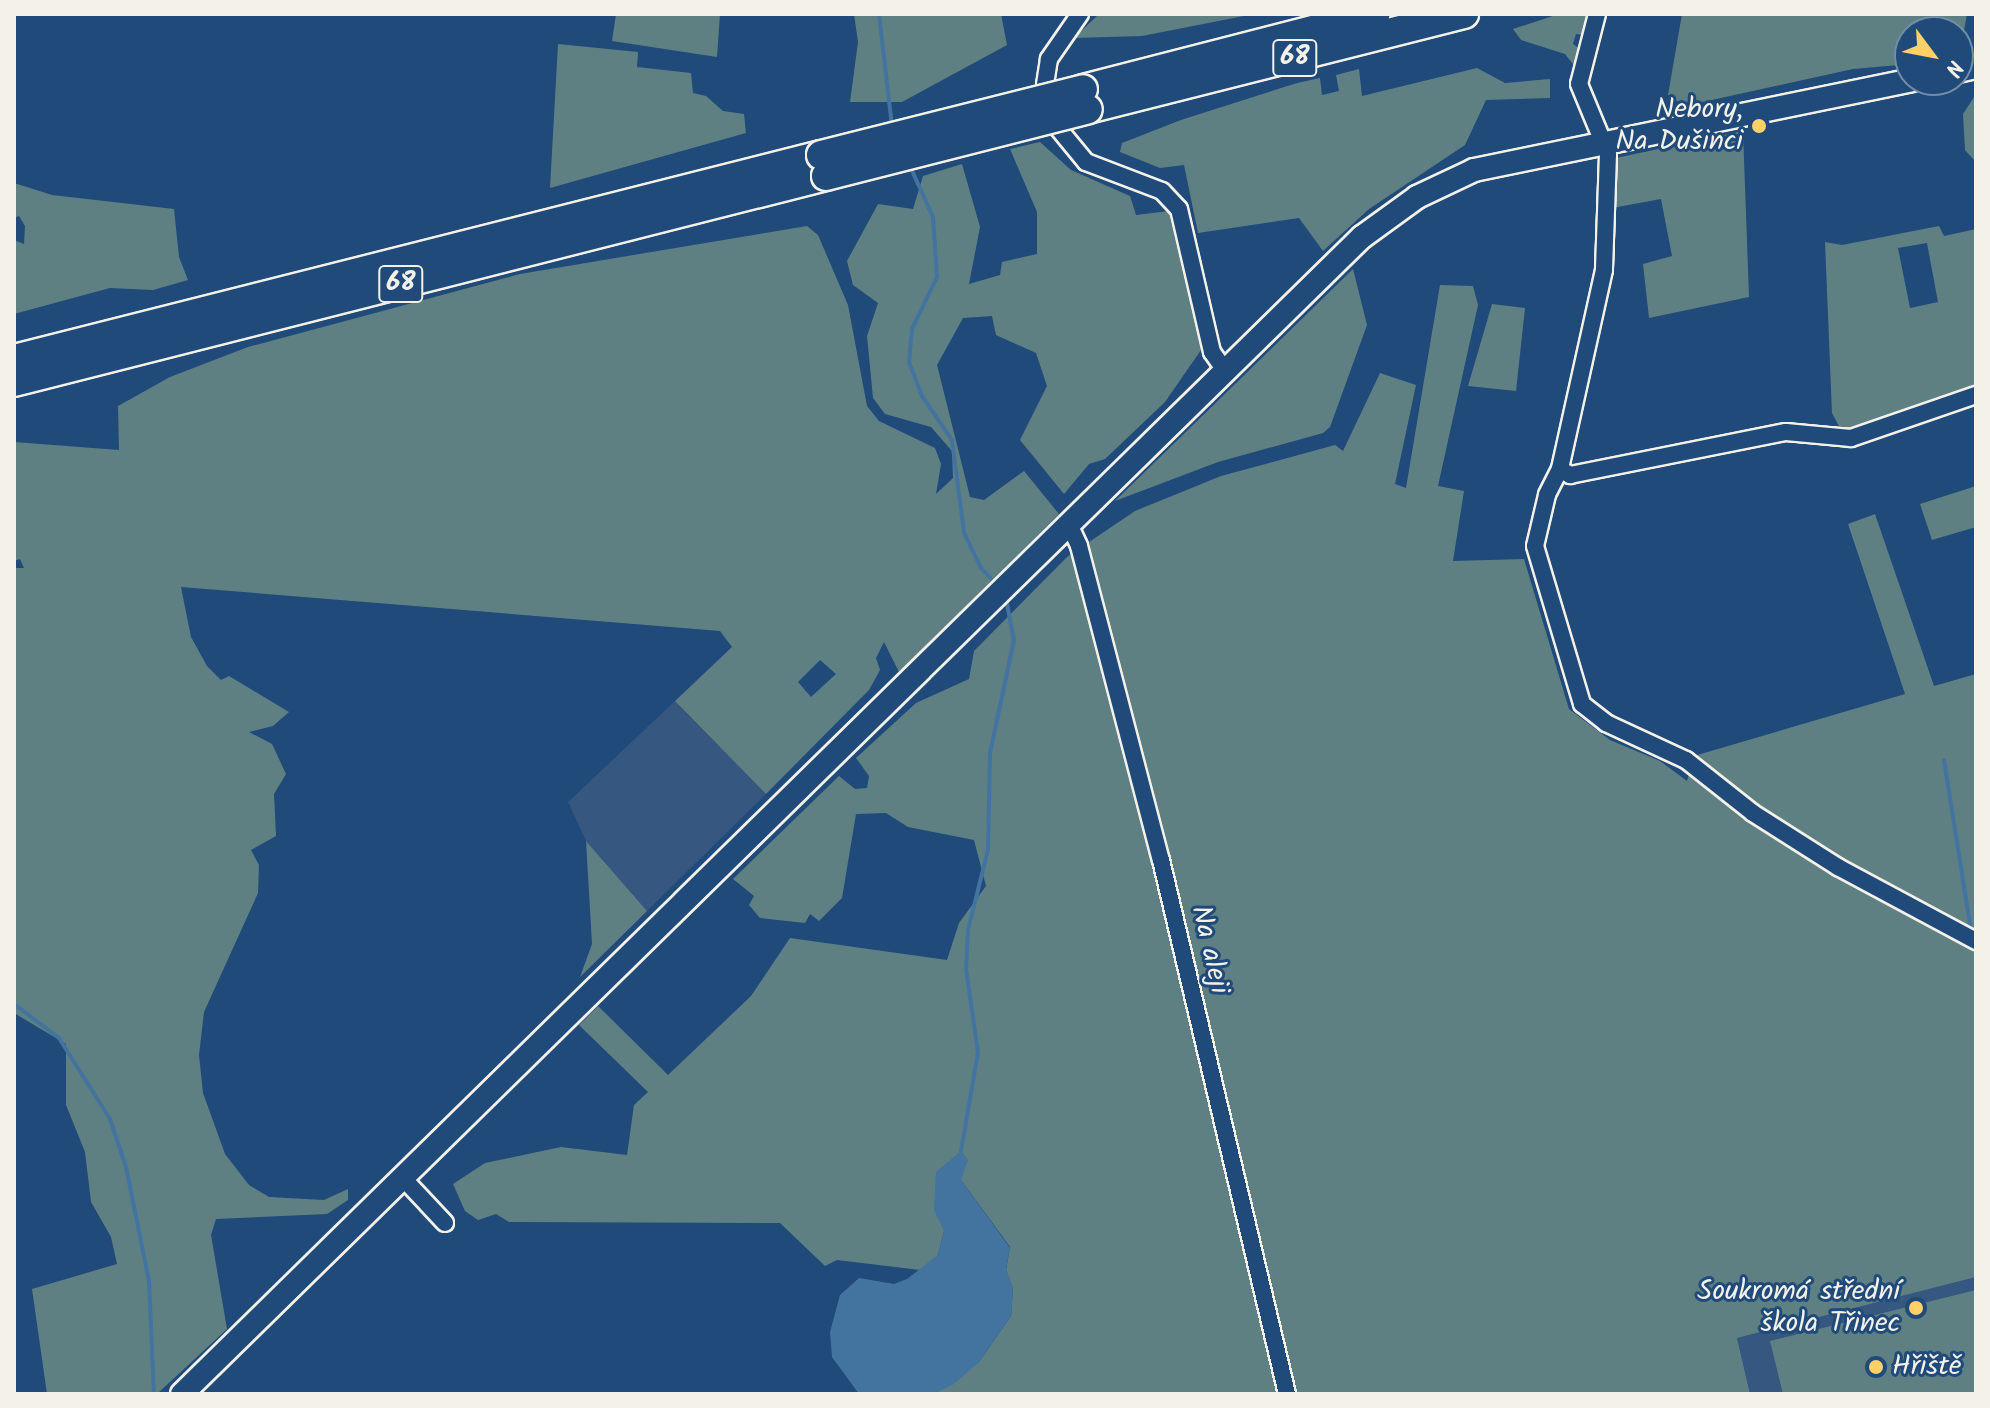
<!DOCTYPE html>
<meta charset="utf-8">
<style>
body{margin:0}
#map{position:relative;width:1990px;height:1408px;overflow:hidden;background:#1f4a7a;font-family:Kalam,sans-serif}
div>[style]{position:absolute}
.built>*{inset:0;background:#36577f}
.green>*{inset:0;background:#5f8083}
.water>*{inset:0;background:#4374a0}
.stream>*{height:4px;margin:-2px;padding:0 2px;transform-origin:2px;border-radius:2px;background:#4374a0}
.roads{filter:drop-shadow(2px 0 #f4f1e8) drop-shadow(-2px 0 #f4f1e8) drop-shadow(0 2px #f4f1e8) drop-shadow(0 -2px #f4f1e8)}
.street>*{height:16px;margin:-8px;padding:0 8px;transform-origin:8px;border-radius:8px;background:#1f4a7a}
.secondary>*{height:22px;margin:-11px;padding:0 11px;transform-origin:11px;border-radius:11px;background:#1f4a7a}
.highway>*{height:28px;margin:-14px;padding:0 14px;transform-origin:14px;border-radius:14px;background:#1f4a7a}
.bridges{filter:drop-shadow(2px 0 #f4f1e8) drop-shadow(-2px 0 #f4f1e8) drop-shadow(0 2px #f4f1e8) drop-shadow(0 -2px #f4f1e8)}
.highway-bridge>*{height:28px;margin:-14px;padding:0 14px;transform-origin:14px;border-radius:14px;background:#1f4a7a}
.dots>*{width:22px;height:22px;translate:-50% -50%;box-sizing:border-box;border:4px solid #1f4a7a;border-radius:50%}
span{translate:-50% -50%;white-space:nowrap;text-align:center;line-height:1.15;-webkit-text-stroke:6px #1f4a7a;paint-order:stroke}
.shield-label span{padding:2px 6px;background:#1f4a7a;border:2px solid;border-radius:6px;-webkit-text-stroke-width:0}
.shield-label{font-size:26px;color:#f4f1e8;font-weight:700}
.poi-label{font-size:28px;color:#f4f1e8}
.right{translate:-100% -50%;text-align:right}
.left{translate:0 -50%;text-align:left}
.street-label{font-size:28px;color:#f4f1e8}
.frame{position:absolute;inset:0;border:16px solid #f4f1e8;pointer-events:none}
.north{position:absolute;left:1894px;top:16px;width:80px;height:80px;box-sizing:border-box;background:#1f4a7a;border:2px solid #748da6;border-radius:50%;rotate:122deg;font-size:22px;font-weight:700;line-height:32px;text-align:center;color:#f4f1e8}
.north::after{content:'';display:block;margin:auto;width:28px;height:36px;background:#ffd166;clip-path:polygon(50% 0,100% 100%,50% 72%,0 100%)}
</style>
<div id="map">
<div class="built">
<i style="clip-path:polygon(675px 701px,766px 794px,647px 911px,586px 841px,568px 802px)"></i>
<i style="clip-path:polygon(1976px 1277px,1976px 1394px,1750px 1394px,1737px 1338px)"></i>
</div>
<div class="green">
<i style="clip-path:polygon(616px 14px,720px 14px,717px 57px,612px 41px)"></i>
<i style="clip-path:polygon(854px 14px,1001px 14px,1007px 45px,902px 102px,850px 102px,858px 42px)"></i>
<i style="clip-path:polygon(1099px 14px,1254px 14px,1142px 36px,1074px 38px)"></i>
<i style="clip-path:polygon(1559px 14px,1592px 14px,1584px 35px,1576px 34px,1573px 44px,1580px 49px,1576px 68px,1565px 54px,1521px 40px,1513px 29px)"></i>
<i style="clip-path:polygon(1682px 14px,1967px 14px,1960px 52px,1958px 32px,1910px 32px,1910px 64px,1853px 69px,1698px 103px,1680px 103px,1668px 95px)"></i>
<i style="clip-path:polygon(558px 44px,638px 52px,637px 67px,691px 73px,693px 93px,706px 96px,723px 111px,744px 114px,746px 133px,550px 188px)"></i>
<i style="clip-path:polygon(1477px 68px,1505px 83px,1550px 79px,1550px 98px,1486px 100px,1465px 145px,1369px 209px,1323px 251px,1299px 218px,1198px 233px,1184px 165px,1160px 168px,1120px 152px,1122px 143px,1181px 120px,1297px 83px,1320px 78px,1322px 95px,1339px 91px,1336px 75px,1359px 69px,1362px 96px)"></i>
<i style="clip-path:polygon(1976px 94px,1976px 162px,1965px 150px,1963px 114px)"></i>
<i style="clip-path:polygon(1743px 131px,1749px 297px,1649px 318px,1643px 264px,1672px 256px,1661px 199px,1612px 208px,1616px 158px)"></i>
<i style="clip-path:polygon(evenodd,1040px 142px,1071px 170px,1130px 196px,1136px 215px,1169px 211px,1177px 223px,1201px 350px,1165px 402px,1105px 459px,1089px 464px,1064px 494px,1020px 440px,1047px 386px,1036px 353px,996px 335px,992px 316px,963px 318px,937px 365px,970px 497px,984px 500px,1024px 471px,1059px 514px,899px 672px,884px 642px,876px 658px,880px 670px,869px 690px,766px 794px,675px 701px,732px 647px,720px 631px,181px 587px,191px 637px,207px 666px,221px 680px,229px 676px,289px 712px,273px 726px,249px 732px,272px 744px,286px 774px,274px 794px,276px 836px,251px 850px,259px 865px,258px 893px,204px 1012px,199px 1055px,203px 1093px,225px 1154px,249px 1185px,269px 1197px,324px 1200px,348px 1189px,348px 1200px,327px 1214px,216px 1219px,211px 1235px,227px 1329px,157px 1394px,47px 1394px,32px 1289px,117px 1264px,111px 1237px,91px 1202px,85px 1152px,66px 1105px,66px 1044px,14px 1013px,14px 568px,24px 568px,20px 559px,14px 561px,14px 442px,119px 450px,118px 406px,170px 377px,248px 347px,520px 274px,807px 226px,818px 235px,848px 305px,867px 406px,879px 421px,935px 448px,941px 464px,936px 494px,953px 478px,952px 451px,931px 427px,885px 414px,873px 398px,867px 336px,878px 303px,853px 285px,847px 261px,878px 204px,913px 209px,923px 176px,962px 164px,980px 227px,969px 284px,1000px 275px,1002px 262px,1037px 254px,1037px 212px,1010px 149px,1040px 142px,820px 660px,836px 674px,811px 697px,798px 682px,820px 660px)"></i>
<i style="clip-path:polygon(14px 183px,52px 195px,174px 209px,179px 257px,188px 280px,153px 290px,110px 288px,14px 314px,14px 240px,24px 244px,25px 226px,19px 216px,14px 218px)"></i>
<i style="clip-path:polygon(evenodd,1939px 226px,1944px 236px,1976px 229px,1976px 388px,1841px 430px,1832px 413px,1825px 242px,1842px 245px,1939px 226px,1927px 243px,1938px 302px,1910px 308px,1898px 248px,1927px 243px)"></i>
<i style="clip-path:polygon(1353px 269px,1367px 325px,1330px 427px,1323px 433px,1218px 462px,1115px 501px)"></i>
<i style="clip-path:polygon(1440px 285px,1473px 286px,1478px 305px,1438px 486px,1464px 491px,1453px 561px,1524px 559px,1569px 709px,1610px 740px,1660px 761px,1687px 781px,1694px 756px,1905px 694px,1848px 524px,1875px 514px,1934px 686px,1976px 674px,1976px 1277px,1737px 1338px,1750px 1394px,934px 1394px,979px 1362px,1011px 1316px,1013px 1289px,1006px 1270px,1010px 1247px,961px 1180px,968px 1160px,944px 1231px,938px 1255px,920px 1270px,837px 1260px,825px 1266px,780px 1223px,509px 1222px,496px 1214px,478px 1220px,465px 1211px,453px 1184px,485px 1163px,561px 1147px,627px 1155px,634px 1105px,648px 1092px,579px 1025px,598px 1006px,668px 1075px,751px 996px,790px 938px,947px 960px,959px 923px,986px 886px,974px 840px,908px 827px,886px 813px,856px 814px,842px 898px,819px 921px,810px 914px,805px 923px,760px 918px,749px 905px,754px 896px,733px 879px,839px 776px,855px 789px,867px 788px,869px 776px,856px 758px,916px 703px,969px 679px,974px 651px,1067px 557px,1135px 511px,1221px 476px,1335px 445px,1343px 451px,1380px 373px,1416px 385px,1395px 484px,1406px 488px)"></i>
<i style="clip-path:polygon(1492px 304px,1525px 308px,1516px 391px,1468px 386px)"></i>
<i style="clip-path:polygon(1976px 486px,1976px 527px,1932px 540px,1920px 504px)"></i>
<i style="clip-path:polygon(586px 841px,647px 911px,580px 977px,592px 944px)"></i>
<i style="clip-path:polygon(1976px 1290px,1976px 1394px,1783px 1394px,1770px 1341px)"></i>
</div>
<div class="water">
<i style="clip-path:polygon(961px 1151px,968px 1160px,961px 1180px,1010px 1248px,1006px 1269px,1013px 1289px,1011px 1316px,979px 1362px,954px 1384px,934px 1394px,859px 1394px,832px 1357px,830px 1332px,840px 1295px,859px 1278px,894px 1284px,907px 1279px,938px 1255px,944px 1231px,934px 1210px,936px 1172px)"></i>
</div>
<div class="stream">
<i style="left:879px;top:14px;width:114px;rotate:83.4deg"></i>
<i style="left:909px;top:164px;width:58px;rotate:65.6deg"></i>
<i style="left:933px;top:217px;width:60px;rotate:86.2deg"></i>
<i style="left:937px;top:277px;width:58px;rotate:115.7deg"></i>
<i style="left:912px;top:329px;width:33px;rotate:95deg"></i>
<i style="left:909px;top:362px;width:36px;rotate:69deg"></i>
<i style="left:922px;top:396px;width:53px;rotate:55.7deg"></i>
<i style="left:952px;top:440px;width:94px;rotate:82.6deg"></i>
<i style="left:964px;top:533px;width:39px;rotate:64deg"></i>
<i style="left:981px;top:568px;width:23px;rotate:47deg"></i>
<i style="left:1944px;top:760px;width:173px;rotate:81deg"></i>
<i style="left:14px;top:1004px;width:56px;rotate:37.1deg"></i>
<i style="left:59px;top:1038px;width:96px;rotate:57.8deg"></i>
<i style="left:110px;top:1119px;width:51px;rotate:71.6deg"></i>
<i style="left:126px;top:1167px;width:116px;rotate:78.6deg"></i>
<i style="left:149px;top:1281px;width:113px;rotate:87.5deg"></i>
<i style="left:961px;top:1151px;width:99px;rotate:-80.2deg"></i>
<i style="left:978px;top:1053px;width:85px;rotate:-98.1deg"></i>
<i style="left:966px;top:969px;width:39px;rotate:-87deg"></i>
<i style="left:968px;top:930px;width:82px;rotate:-76deg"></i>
<i style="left:988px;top:850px;width:97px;rotate:-88.8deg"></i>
<i style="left:990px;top:753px;width:116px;rotate:-78deg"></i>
<i style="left:1014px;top:640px;width:42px;rotate:-101deg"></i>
</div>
<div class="roads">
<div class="street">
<i style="left:1080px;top:14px;width:55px;rotate:124.6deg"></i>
<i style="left:1049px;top:59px;width:26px;rotate:99deg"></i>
<i style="left:1045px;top:85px;width:38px;rotate:78deg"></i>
<i style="left:1053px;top:122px;width:52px;rotate:50.5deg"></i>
<i style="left:1086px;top:162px;width:81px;rotate:20.9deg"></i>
<i style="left:1162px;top:191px;width:25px;rotate:47deg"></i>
<i style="left:1179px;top:209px;width:147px;rotate:77deg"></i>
<i style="left:1212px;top:352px;width:21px;rotate:55deg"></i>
<i style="left:1597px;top:14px;width:72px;rotate:104.4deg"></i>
<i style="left:1579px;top:84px;width:76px;rotate:67.5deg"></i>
<i style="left:1608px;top:154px;width:116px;rotate:92deg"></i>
<i style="left:1604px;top:270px;width:204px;rotate:102.5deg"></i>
<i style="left:1560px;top:469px;width:29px;rotate:117deg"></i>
<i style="left:1547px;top:495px;width:52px;rotate:103.2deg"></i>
<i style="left:1535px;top:546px;width:165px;rotate:73.4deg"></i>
<i style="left:1582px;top:704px;width:31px;rotate:38deg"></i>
<i style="left:1606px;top:723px;width:88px;rotate:24.8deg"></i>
<i style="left:1686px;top:760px;width:85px;rotate:38.3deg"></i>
<i style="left:1753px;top:813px;width:101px;rotate:32.4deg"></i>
<i style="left:1838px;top:867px;width:157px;rotate:28.2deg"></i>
<i style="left:1560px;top:469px;width:12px;rotate:31deg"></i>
<i style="left:1570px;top:475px;width:220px;rotate:-11.3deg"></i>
<i style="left:1786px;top:432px;width:65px;rotate:5.3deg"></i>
<i style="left:1851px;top:438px;width:132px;rotate:-19deg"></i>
<i style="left:1068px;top:522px;width:26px;rotate:65deg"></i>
<i style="left:1079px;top:546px;width:325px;rotate:75.4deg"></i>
<i style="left:1161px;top:860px;width:549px;rotate:76.72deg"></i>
<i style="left:402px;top:1177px;width:63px;rotate:46.9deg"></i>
</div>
<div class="secondary">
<i style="left:1958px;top:71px;width:18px;rotate:-13deg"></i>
<i style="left:182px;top:1394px;width:1653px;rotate:-44.44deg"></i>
<i style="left:1362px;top:237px;width:68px;rotate:-36deg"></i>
<i style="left:1417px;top:197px;width:63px;rotate:-25.3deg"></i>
<i style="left:1474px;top:170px;width:446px;rotate:-11.6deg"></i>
</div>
<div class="highway">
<i style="left:1083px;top:89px;width:302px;rotate:-14.4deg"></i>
<i style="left:1088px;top:109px;width:388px;rotate:-14.2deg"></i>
<i style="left:14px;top:359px;width:832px;rotate:-14.19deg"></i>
<i style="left:14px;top:382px;width:838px;rotate:-14.24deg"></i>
</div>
</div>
<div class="bridges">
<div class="highway-bridge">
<i style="left:821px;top:155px;width:270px;rotate:-14.1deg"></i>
<i style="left:826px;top:176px;width:270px;rotate:-14.3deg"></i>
</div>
</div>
<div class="dots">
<i style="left:1759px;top:126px;background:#ffd166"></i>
<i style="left:1916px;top:1308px;background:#ffd166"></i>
<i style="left:1876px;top:1367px;background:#ffd166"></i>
</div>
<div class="shield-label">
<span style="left:1295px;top:58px">68</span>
<span style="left:401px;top:284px">68</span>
</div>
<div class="poi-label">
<span class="right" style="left:1743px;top:126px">Nebory,<br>Na Dušinci</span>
<span class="right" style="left:1900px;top:1308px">Soukromá střední<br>škola Třinec</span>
<span class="left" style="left:1892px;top:1367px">Hřiště</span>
</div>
<div class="street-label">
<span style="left:1209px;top:950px;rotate:77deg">Na aleji</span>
</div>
<div class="frame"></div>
<div class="north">N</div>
</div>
